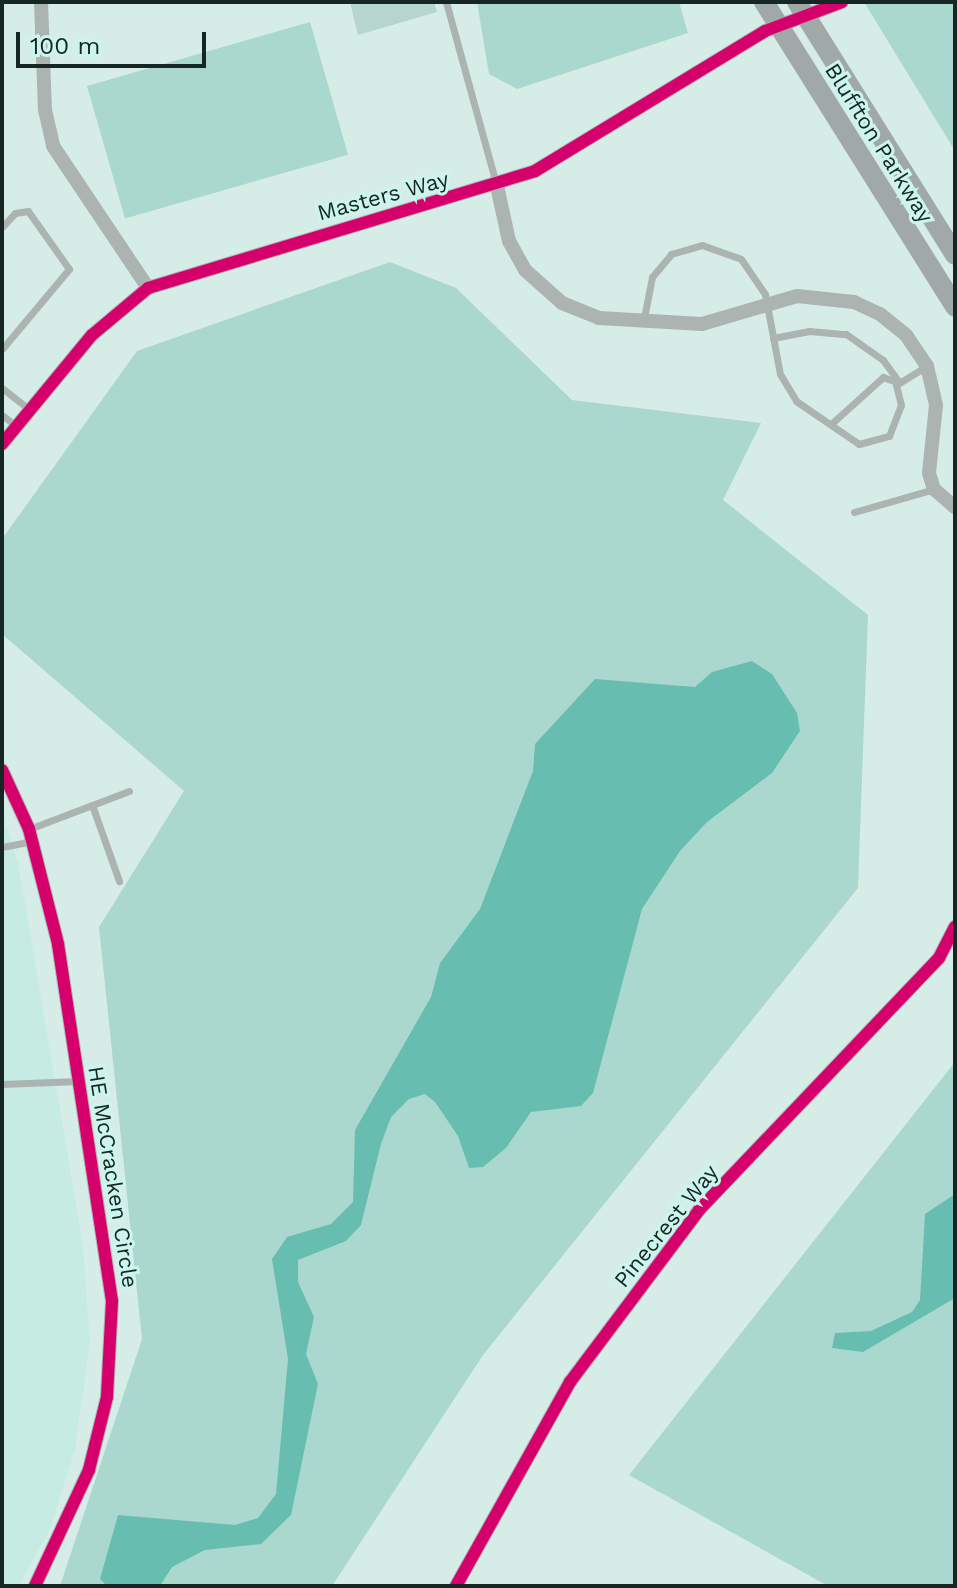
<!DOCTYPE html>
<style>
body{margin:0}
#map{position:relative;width:957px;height:1588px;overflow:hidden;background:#d6ece7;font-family:"Work Sans",sans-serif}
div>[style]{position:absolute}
.built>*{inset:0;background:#c5ebe3}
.green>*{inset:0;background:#abd8ce;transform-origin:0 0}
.water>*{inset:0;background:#67beb0}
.building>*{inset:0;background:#b6d5cf}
.service>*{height:7px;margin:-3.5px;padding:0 3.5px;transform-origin:3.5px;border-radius:3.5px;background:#acb4b2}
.minor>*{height:14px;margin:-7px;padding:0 7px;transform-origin:7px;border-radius:7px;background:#acb4b2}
.secondary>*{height:20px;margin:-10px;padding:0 10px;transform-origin:10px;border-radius:10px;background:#a0a9a7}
.cycleway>*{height:12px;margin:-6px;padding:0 6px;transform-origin:6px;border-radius:6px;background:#d6006c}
span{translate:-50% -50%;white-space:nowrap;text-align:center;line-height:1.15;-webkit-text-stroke:6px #ccf6ed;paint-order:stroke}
.street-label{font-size:22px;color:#162623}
.frame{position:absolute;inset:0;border:4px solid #162623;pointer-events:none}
.scale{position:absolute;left:16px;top:32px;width:190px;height:36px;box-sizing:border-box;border:4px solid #162623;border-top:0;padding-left:10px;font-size:24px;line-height:28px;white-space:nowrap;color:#162623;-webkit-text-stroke:6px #ccf6ed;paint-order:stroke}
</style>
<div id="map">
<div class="built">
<i style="clip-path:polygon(2px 813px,18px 862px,83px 1247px,90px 1342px,75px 1449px,51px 1527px,19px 1586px,2px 1586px)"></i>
</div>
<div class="green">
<i style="clip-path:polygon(477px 2px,679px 2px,688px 33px,517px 89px,489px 74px)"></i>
<i style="clip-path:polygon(864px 2px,955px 2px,955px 151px)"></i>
<i style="left:310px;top:22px;width:138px;height:232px;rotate:74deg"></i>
<i style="clip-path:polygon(390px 262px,456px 288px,572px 400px,761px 423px,723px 500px,868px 615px,858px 888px,483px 1355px,332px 1586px,60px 1586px,142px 1339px,99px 927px,184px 791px,2px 634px,2px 539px,137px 351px)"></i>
<i style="clip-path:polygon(955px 1062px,955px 1586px,828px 1586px,629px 1475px)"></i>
</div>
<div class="water">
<i style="clip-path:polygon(752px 661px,772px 674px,797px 713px,800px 731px,772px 773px,707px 822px,680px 851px,642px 909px,593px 1093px,581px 1106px,531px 1112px,506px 1148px,483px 1167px,469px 1168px,458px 1136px,435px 1102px,425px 1094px,409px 1099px,391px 1117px,381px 1144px,361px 1225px,346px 1241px,298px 1260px,298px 1282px,314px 1317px,306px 1354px,318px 1384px,291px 1515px,261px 1544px,205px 1550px,172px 1567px,160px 1586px,107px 1586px,100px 1579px,118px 1515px,235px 1525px,258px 1518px,276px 1494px,288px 1359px,272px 1259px,287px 1237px,331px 1224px,353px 1202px,355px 1130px,431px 997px,440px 963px,480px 909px,533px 771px,535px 744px,595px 679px,695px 687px,712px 672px)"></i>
<i style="clip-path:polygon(955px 1194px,955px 1298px,863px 1352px,832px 1348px,835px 1333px,871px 1331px,912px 1312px,920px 1300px,925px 1214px)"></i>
</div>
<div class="building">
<i style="clip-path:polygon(350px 2px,434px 2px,437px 12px,358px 35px)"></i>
</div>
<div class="service">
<i style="left:446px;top:2px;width:189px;rotate:74.6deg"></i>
<i style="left:2px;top:227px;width:19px;rotate:-47deg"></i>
<i style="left:15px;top:213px;width:13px;rotate:-9deg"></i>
<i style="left:28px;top:211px;width:71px;rotate:54.7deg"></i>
<i style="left:69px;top:269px;width:104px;rotate:129.9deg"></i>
<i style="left:643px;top:323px;width:47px;rotate:-78.9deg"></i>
<i style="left:652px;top:277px;width:30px;rotate:-50deg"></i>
<i style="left:671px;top:254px;width:32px;rotate:-16deg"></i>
<i style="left:702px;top:245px;width:41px;rotate:19.7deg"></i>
<i style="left:741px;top:259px;width:42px;rotate:55.6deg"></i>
<i style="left:765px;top:294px;width:81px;rotate:79.4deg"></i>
<i style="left:780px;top:374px;width:31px;rotate:59deg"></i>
<i style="left:796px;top:401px;width:76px;rotate:34.3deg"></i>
<i style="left:859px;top:444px;width:31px;rotate:-15deg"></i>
<i style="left:889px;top:436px;width:33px;rotate:-69deg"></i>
<i style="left:901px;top:405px;width:21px;rotate:-104deg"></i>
<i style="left:896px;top:385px;width:36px;rotate:-32deg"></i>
<i style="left:773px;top:338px;width:37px;rotate:-11deg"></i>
<i style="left:809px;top:331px;width:37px;rotate:5deg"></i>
<i style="left:846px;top:334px;width:45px;rotate:35.1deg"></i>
<i style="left:883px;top:360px;width:27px;rotate:54deg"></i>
<i style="left:2px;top:388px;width:36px;rotate:38deg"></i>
<i style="left:2px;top:415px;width:18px;rotate:38deg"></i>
<i style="left:831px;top:424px;width:70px;rotate:-42.1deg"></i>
<i style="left:883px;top:377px;width:15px;rotate:20deg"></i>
<i style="left:854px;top:512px;width:83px;rotate:-16deg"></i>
<i style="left:92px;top:805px;width:81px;rotate:70.4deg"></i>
<i style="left:29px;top:829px;width:107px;rotate:-20.8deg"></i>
<i style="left:2px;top:847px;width:31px;rotate:-11deg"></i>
<i style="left:2px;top:1084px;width:76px;rotate:-2.3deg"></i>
</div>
<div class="minor">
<i style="left:41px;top:2px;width:108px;rotate:87.9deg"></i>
<i style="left:45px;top:110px;width:37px;rotate:77deg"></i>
<i style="left:53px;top:146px;width:171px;rotate:56.2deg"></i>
<i style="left:497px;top:186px;width:56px;rotate:77.7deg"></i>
<i style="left:509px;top:241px;width:33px;rotate:61deg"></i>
<i style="left:525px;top:270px;width:50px;rotate:41.7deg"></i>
<i style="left:562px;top:303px;width:40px;rotate:22deg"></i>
<i style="left:599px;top:318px;width:103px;rotate:3.3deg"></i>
<i style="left:702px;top:324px;width:99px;rotate:-16.4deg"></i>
<i style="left:797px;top:296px;width:57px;rotate:6deg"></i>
<i style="left:854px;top:302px;width:29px;rotate:25deg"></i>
<i style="left:880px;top:314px;width:33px;rotate:39deg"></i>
<i style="left:906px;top:335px;width:37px;rotate:56deg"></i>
<i style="left:927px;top:366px;width:40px;rotate:77deg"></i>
<i style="left:936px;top:405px;width:68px;rotate:95.9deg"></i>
<i style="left:929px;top:473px;width:17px;rotate:73deg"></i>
<i style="left:934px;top:489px;width:28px;rotate:41deg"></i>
<i style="left:2px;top:444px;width:141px;rotate:-50.5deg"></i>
<i style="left:92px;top:335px;width:73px;rotate:-40deg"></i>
<i style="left:148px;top:288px;width:404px;rotate:-16.8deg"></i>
<i style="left:535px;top:171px;width:269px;rotate:-31.3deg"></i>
<i style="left:765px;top:31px;width:82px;rotate:-20.6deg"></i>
<i style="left:2px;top:770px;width:65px;rotate:65.4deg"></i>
<i style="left:29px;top:829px;width:119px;rotate:75.8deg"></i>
<i style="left:58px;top:944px;width:361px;rotate:81.4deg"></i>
<i style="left:112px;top:1301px;width:96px;rotate:93deg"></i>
<i style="left:107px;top:1397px;width:75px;rotate:103.9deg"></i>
<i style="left:89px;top:1470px;width:128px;rotate:115deg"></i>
<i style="left:456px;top:1586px;width:234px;rotate:-60.8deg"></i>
<i style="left:570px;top:1382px;width:215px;rotate:-53.1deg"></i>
<i style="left:699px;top:1210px;width:348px;rotate:-46.4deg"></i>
<i style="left:939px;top:958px;width:35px;rotate:-63deg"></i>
</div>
<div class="secondary">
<i style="left:764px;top:2px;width:360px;rotate:57.9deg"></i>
<i style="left:797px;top:2px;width:298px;rotate:58deg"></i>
</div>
<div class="cycleway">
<i style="left:2px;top:444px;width:141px;rotate:-50.5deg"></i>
<i style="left:92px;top:335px;width:73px;rotate:-40deg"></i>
<i style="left:148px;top:288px;width:404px;rotate:-16.8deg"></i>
<i style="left:535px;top:171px;width:269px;rotate:-31.3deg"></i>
<i style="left:765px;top:31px;width:82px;rotate:-20.6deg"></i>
<i style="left:2px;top:770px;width:65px;rotate:65.4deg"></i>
<i style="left:29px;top:829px;width:119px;rotate:75.8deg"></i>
<i style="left:58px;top:944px;width:361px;rotate:81.4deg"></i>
<i style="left:112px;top:1301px;width:96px;rotate:93deg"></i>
<i style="left:107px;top:1397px;width:75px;rotate:103.9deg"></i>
<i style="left:89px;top:1470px;width:128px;rotate:115deg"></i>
<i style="left:456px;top:1586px;width:234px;rotate:-60.8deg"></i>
<i style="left:570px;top:1382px;width:215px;rotate:-53.1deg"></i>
<i style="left:699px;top:1210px;width:348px;rotate:-46.4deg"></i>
<i style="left:939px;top:958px;width:35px;rotate:-63deg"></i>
</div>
<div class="street-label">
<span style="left:879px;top:143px;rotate:58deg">Bluffton Parkway</span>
<span style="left:383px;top:196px;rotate:-15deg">Masters Way</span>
<span style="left:113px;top:1177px;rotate:81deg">HE McCracken Circle</span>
<span style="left:666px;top:1226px;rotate:-51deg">Pinecrest Way</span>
</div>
<div class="frame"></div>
<div class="scale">100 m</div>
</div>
